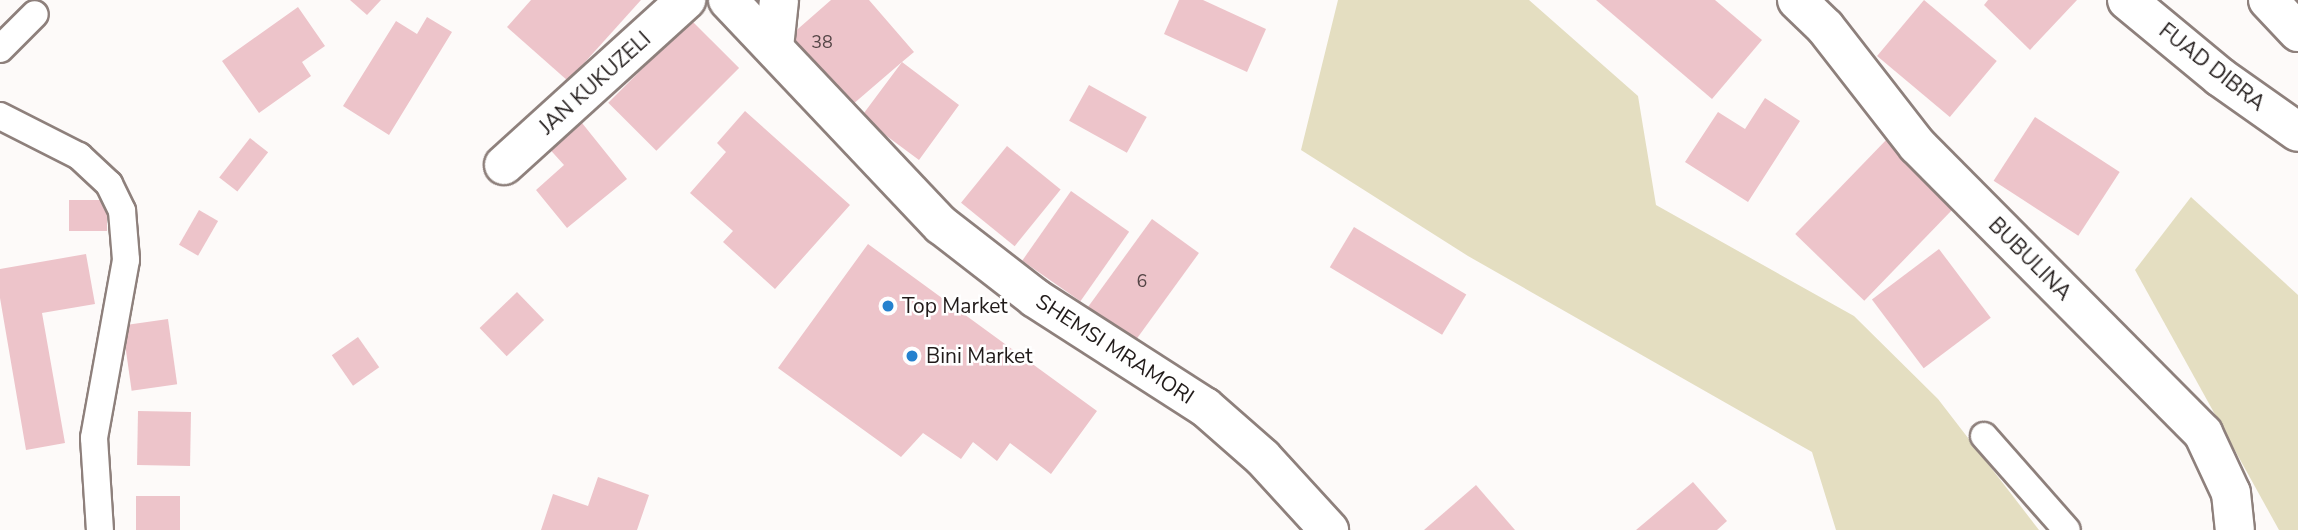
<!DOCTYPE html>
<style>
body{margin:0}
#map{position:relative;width:2298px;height:530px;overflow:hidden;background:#fdfaf9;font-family:"Nunito Sans",sans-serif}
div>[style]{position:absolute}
.green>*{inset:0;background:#e4dec1}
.building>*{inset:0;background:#edc4ca;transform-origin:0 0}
.roads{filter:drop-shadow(2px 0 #8e807c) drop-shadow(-2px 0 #8e807c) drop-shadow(0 2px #8e807c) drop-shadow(0 -2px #8e807c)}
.service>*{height:26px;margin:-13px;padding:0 13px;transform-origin:13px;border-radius:13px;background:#fff}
.minor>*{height:38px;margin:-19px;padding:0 19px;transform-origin:19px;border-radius:19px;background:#fff}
.tertiary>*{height:38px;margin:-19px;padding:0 19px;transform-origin:19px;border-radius:19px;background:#fff}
.dots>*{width:19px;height:19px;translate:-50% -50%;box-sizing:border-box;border:4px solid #fff;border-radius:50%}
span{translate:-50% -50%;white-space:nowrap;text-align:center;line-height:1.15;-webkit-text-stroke:5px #fff;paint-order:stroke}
.number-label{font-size:18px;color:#544546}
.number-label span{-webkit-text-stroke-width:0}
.street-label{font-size:21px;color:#211b1a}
.poi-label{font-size:21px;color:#211b1a}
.left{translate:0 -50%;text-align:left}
</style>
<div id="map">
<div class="green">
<i style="clip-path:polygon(1338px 0,1529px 0,1638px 96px,1656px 205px,1854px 316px,1938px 399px,2039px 530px,1836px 530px,1812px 452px,1468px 256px,1301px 150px)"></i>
<i style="clip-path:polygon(2191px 197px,2298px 295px,2298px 530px,2279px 530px,2135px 270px)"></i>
</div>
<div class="building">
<i style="clip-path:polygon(350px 0,381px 0,367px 15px)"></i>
<i style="clip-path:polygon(531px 0,641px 0,568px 81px,507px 27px)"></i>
<i style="clip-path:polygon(831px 0,869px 0,914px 52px,902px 62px,959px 105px,919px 160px,861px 117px,902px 62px,852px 105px,791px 35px)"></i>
<i style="clip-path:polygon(1179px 0,1203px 0,1266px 29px,1247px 72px,1164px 34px)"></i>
<i style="clip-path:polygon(1596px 0,1715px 0,1762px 40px,1712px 99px)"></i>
<i style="left:1924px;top:0;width:95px;height:73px;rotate:40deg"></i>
<i style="clip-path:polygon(1988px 0,2077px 0,2030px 50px,1984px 5px)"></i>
<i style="clip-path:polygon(298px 7px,325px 46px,302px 62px,311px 76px,259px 113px,222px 61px)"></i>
<i style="clip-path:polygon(427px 17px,452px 32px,389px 135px,343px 106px,396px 21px,417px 34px)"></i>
<i style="left:691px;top:20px;width:68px;height:117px;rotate:45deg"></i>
<i style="left:1089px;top:85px;width:66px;height:41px;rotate:29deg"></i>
<i style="clip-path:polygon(1765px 98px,1800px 121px,1748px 202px,1685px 162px,1718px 112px,1745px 129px)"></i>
<i style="clip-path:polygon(745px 111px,850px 205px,775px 289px,723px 242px,733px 231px,690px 193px,726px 152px,717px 143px)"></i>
<i style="left:2035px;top:117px;width:101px;height:76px;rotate:33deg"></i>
<i style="clip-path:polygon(578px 118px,627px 179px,567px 228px,536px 190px,564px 165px,545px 144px)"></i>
<i style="left:1889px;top:137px;width:96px;height:135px;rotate:44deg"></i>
<i style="left:250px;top:138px;width:23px;height:50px;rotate:38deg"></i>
<i style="left:1007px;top:146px;width:69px;height:73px;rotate:39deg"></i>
<i style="left:1071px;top:191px;width:71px;height:85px;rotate:35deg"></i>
<i style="left:69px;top:200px;width:38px;height:31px"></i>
<i style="left:199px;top:210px;width:22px;height:40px;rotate:30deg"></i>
<i style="left:1152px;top:219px;width:58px;height:112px;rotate:36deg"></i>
<i style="left:1354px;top:227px;width:131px;height:47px;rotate:31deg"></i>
<i style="clip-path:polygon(868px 244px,1097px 411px,1051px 474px,1010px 443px,997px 461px,973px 442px,961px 459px,923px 433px,901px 457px,778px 368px)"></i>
<i style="left:1939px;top:249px;width:86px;height:84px;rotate:53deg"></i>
<i style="clip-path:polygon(86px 254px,95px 304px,42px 313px,65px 443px,26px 450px,0 298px,0 269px)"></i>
<i style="left:517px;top:292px;width:39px;height:52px;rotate:46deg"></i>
<i style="left:168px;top:319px;width:66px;height:46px;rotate:82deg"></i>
<i style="left:358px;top:337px;width:37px;height:32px;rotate:55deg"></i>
<i style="left:138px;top:411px;width:53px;height:54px;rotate:1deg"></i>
<i style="clip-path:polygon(598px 477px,649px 495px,637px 530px,541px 530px,553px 494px,588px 506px)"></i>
<i style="clip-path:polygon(1693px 482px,1727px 521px,1717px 530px,1636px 530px)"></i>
<i style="clip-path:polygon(1476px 485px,1515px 530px,1424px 530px)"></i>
<i style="left:136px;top:496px;width:44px;height:34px"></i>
</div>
<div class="roads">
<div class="service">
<i style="left:0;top:49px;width:49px;rotate:-45deg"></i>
<i style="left:0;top:116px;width:89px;rotate:26.9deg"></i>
<i style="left:79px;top:156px;width:41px;rotate:43deg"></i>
<i style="left:109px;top:184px;width:30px;rotate:64deg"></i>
<i style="left:122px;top:211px;width:49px;rotate:85.3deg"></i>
<i style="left:126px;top:260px;width:181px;rotate:100.2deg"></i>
<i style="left:94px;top:438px;width:92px;rotate:86.3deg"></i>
<i style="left:1984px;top:436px;width:125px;rotate:48.6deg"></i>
</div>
<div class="minor">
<i style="left:1797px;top:0;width:39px;rotate:44deg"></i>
<i style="left:1825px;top:27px;width:150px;rotate:52.1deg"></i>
<i style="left:1917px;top:145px;width:406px;rotate:45.2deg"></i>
<i style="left:2203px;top:433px;width:66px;rotate:65deg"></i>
<i style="left:2231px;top:493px;width:37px;rotate:84deg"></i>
<i style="left:2127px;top:0;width:121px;rotate:39.6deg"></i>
<i style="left:2220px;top:77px;width:95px;rotate:35.2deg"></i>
<i style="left:2268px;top:0;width:44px;rotate:46.8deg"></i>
<i style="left:774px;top:47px;width:47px;rotate:-83.9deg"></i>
<i style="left:504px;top:165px;width:246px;rotate:-42.2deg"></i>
</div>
<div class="tertiary">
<i style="left:728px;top:0;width:310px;rotate:46.6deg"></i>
<i style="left:941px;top:225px;width:119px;rotate:37.8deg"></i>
<i style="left:1035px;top:298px;width:202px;rotate:32.7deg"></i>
<i style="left:1205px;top:407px;width:77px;rotate:41.3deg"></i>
<i style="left:1263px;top:458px;width:98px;rotate:47.5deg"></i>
</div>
</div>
<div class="dots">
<i style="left:888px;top:306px;background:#2581ce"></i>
<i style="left:912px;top:356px;background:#2581ce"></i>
</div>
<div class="number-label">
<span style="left:822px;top:42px">38</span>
<span style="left:1142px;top:281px">6</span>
</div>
<div class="street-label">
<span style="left:2212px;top:67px;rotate:38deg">FUAD DIBRA</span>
<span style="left:595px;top:83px;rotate:-42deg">JAN KUKUZELI</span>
<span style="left:2030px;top:259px;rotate:45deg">BUBULINA</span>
<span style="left:1115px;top:349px;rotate:33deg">SHEMSI MRAMORI</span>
</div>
<div class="poi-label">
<span class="left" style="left:902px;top:306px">Top Market</span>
<span class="left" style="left:926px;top:356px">Bini Market</span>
</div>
</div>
